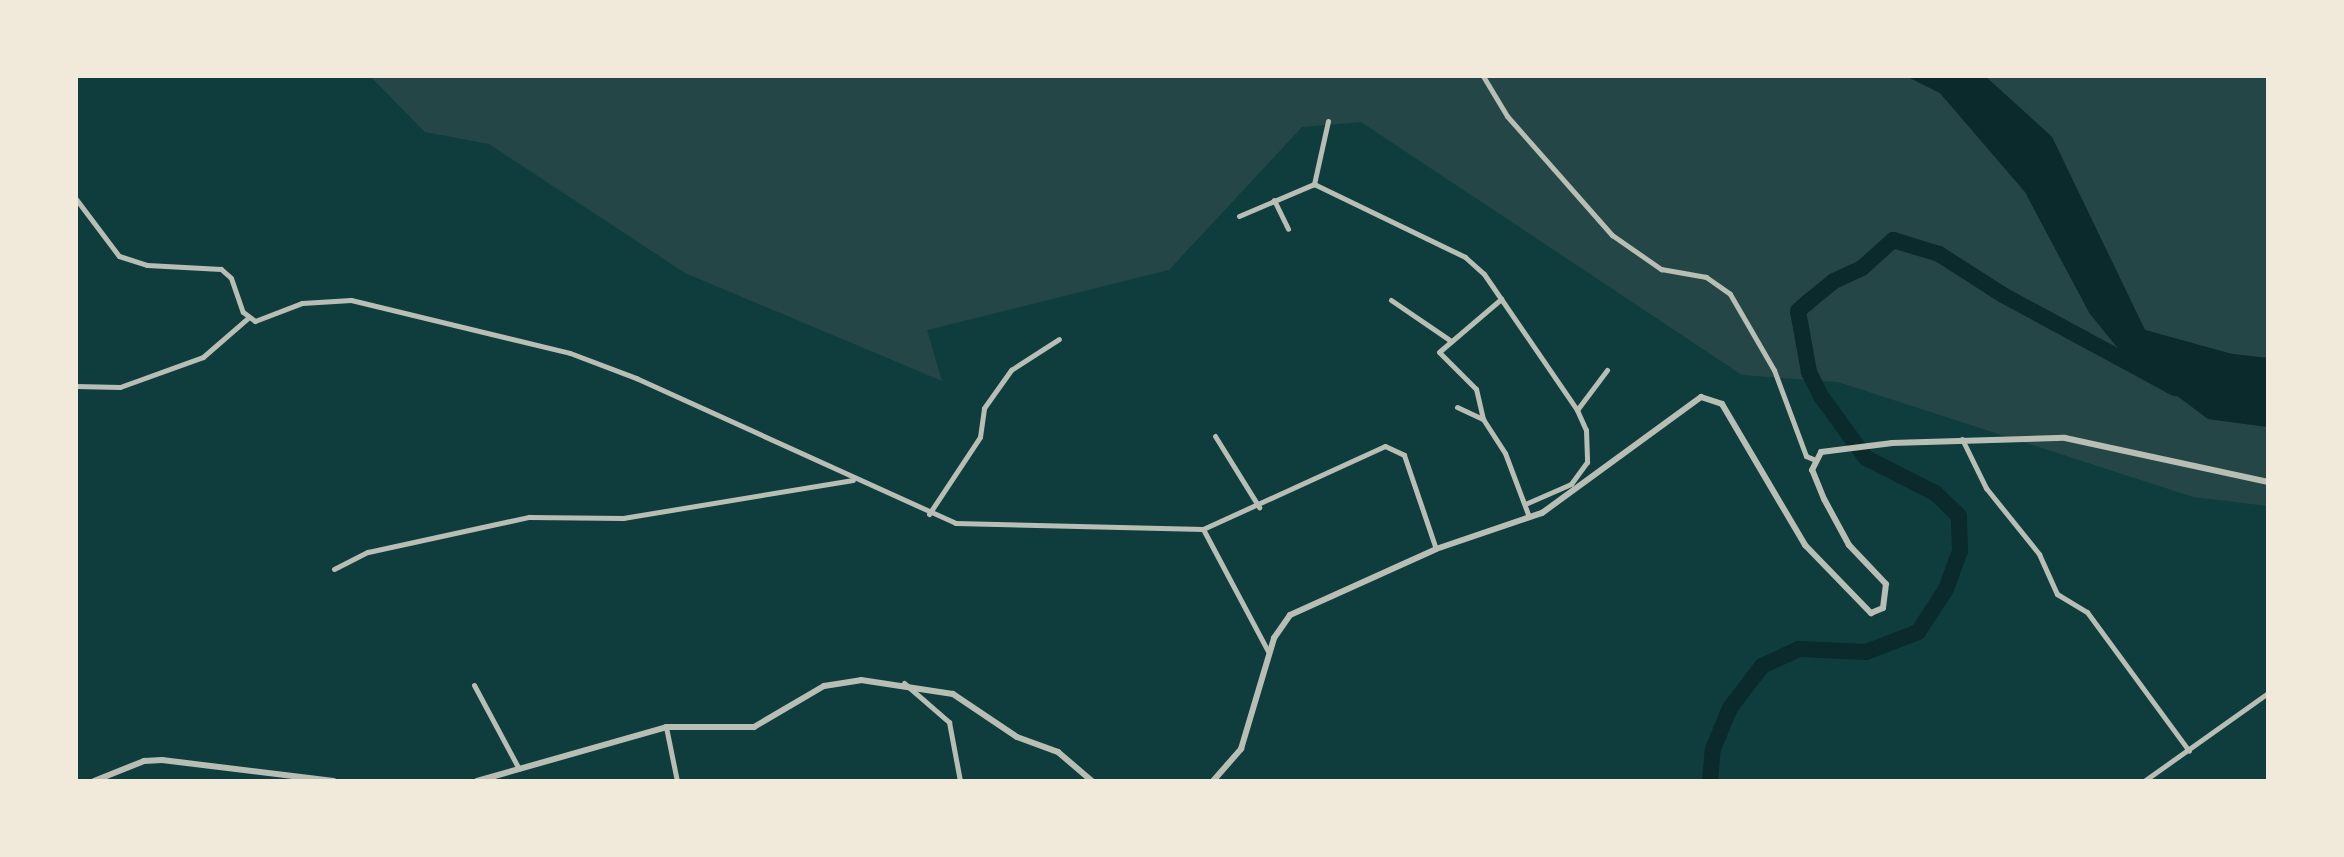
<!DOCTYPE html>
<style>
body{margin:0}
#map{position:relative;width:2344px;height:857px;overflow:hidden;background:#0f3d3e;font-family:Lato,sans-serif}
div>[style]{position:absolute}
.green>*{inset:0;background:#244646}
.water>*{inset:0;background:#0a2a2b}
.river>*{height:16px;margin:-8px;padding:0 8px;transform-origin:8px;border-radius:8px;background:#0a2a2b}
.minor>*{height:5px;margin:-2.5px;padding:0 2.5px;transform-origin:2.5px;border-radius:2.5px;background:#b8beb3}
.tertiary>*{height:6px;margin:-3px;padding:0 3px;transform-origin:3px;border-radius:3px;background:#b8beb3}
span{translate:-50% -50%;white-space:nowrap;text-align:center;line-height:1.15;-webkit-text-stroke:6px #f1e9da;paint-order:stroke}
.frame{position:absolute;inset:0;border:78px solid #f1e9da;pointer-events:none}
</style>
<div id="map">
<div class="green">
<i style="clip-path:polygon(370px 76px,1906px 76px,1940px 93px,2025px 192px,2090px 314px,2208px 419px,2268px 427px,2268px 506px,2193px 497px,1838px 382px,1742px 375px,1361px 122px,1302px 127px,1169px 270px,927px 330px,942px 381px,685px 273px,489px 144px,425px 132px)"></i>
<i style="clip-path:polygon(1985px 76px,2268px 76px,2268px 358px,2232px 354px,2145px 330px,2052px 137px)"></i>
</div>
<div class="water">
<i style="clip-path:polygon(1906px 76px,1985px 76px,2052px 137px,2145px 330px,2232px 354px,2268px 358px,2268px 427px,2208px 419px,2125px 357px,2090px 314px,2025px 192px,1940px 93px)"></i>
</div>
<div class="river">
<i style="left:1710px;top:781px;width:32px;rotate:-85deg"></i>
<i style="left:1713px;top:749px;width:44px;rotate:-67.5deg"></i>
<i style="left:1730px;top:708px;width:53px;rotate:-52.7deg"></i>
<i style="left:1762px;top:666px;width:41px;rotate:-24.7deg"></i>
<i style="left:1799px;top:649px;width:67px;rotate:2.6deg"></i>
<i style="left:1866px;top:652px;width:56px;rotate:-21deg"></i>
<i style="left:1918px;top:632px;width:51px;rotate:-56.9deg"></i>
<i style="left:1946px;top:589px;width:40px;rotate:-69.8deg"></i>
<i style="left:1960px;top:551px;width:35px;rotate:-92deg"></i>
<i style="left:1959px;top:516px;width:33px;rotate:-136deg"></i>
<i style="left:1935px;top:493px;width:77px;rotate:-153.1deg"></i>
<i style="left:1866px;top:458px;width:77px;rotate:-126deg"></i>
<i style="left:1821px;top:396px;width:27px;rotate:-117deg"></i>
<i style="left:1809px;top:372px;width:62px;rotate:-100.2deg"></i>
<i style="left:1798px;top:311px;width:13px;rotate:-42deg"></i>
<i style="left:1808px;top:302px;width:33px;rotate:-39deg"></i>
<i style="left:1834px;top:281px;width:31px;rotate:-25deg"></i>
<i style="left:1862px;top:268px;width:42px;rotate:-42.1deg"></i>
<i style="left:1893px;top:240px;width:48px;rotate:16.9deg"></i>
<i style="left:1939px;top:254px;width:76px;rotate:32.6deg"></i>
<i style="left:2003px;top:295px;width:196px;rotate:28.4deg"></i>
</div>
<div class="minor">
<i style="left:1483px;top:76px;width:47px;rotate:59deg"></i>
<i style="left:1507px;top:116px;width:159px;rotate:48.6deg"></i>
<i style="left:1612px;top:235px;width:60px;rotate:34.8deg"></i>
<i style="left:1661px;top:269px;width:46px;rotate:10.1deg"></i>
<i style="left:1706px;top:277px;width:29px;rotate:35deg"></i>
<i style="left:1730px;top:294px;width:88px;rotate:59.9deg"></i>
<i style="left:1774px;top:370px;width:92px;rotate:69.6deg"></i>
<i style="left:1806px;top:456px;width:8px;rotate:23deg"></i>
<i style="left:1328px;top:121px;width:65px;rotate:102.5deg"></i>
<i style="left:1314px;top:184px;width:168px;rotate:25.8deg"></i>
<i style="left:1465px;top:257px;width:25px;rotate:42deg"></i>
<i style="left:1484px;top:274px;width:165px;rotate:55.6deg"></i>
<i style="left:1577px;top:410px;width:22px;rotate:66deg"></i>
<i style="left:1586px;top:430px;width:32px;rotate:88deg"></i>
<i style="left:1587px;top:462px;width:27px;rotate:126deg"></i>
<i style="left:1571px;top:484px;width:50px;rotate:156.5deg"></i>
<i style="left:76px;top:199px;width:71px;rotate:53deg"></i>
<i style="left:119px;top:256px;width:29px;rotate:18deg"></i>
<i style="left:147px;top:265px;width:74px;rotate:3.1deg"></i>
<i style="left:221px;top:269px;width:13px;rotate:42deg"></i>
<i style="left:231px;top:278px;width:36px;rotate:71deg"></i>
<i style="left:243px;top:312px;width:15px;rotate:37deg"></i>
<i style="left:255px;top:321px;width:50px;rotate:-21deg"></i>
<i style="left:302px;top:303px;width:49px;rotate:-3.5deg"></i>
<i style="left:351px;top:300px;width:225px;rotate:13.6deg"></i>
<i style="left:570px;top:353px;width:71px;rotate:20.7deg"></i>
<i style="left:636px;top:378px;width:350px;rotate:24.4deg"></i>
<i style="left:955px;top:523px;width:248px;rotate:1.4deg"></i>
<i style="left:1203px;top:529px;width:200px;rotate:-24.5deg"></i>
<i style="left:1385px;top:446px;width:21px;rotate:25deg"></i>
<i style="left:1404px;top:455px;width:99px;rotate:71.2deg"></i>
<i style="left:1274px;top:200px;width:32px;rotate:64deg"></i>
<i style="left:1239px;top:216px;width:82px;rotate:-23.1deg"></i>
<i style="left:1391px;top:300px;width:73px;rotate:34.3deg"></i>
<i style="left:76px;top:386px;width:44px;rotate:1.3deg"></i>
<i style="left:120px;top:387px;width:88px;rotate:-19.9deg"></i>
<i style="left:203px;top:357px;width:60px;rotate:-40.9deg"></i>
<i style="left:1457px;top:407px;width:29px;rotate:25deg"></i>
<i style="left:1483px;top:419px;width:40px;rotate:57.1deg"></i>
<i style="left:1505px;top:453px;width:68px;rotate:69.4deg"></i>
<i style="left:1577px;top:410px;width:50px;rotate:-53.1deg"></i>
<i style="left:1483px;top:419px;width:31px;rotate:-103deg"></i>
<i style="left:1476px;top:389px;width:52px;rotate:-135deg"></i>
<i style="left:1439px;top:352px;width:82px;rotate:-40.5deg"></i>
<i style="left:1215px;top:436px;width:84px;rotate:58.2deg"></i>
<i style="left:1962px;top:439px;width:55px;rotate:63.9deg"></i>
<i style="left:1986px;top:488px;width:85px;rotate:51.2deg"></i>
<i style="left:2039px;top:554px;width:44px;rotate:65.8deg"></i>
<i style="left:2057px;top:594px;width:35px;rotate:31deg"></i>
<i style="left:2087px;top:612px;width:172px;rotate:53.7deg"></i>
<i style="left:929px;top:514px;width:92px;rotate:-56.5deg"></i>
<i style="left:980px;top:437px;width:29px;rotate:-82deg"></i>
<i style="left:984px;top:408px;width:47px;rotate:-54.6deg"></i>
<i style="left:1011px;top:370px;width:57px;rotate:-32.9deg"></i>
<i style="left:1203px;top:529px;width:140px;rotate:62deg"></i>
<i style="left:334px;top:569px;width:38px;rotate:-27deg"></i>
<i style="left:368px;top:552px;width:165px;rotate:-12.3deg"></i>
<i style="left:529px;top:517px;width:94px;rotate:0.6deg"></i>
<i style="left:623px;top:518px;width:233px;rotate:-9.4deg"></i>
<i style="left:904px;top:683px;width:60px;rotate:40.9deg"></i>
<i style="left:949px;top:722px;width:60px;rotate:79.4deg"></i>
<i style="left:474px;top:685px;width:95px;rotate:61.8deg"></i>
<i style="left:666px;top:727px;width:55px;rotate:78.5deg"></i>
<i style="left:2144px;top:781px;width:152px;rotate:-35.4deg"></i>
</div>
<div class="tertiary">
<i style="left:94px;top:781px;width:54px;rotate:-21.8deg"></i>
<i style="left:144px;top:761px;width:18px;rotate:-3deg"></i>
<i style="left:162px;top:760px;width:173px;rotate:7deg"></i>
<i style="left:477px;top:781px;width:197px;rotate:-15.9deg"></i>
<i style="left:666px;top:727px;width:88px"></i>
<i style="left:754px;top:727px;width:81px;rotate:-30.4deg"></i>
<i style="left:824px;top:686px;width:37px;rotate:-9deg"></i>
<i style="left:861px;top:680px;width:93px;rotate:8.7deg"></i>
<i style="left:953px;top:694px;width:77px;rotate:33.9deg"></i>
<i style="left:1017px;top:737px;width:44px;rotate:20.1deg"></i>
<i style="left:1058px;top:752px;width:45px;rotate:40.5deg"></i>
<i style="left:1213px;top:781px;width:43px;rotate:-48.8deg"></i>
<i style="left:1241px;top:749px;width:116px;rotate:-73.4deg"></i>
<i style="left:1274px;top:638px;width:28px;rotate:-55deg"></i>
<i style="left:1290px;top:615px;width:160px;rotate:-24.3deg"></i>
<i style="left:1436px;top:549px;width:112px;rotate:-18.8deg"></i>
<i style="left:1542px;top:513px;width:197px;rotate:-36.1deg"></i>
<i style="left:1701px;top:397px;width:22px;rotate:18deg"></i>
<i style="left:1722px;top:404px;width:164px;rotate:59.5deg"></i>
<i style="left:1805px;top:545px;width:95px;rotate:45.9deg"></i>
<i style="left:1871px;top:613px;width:13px;rotate:-23deg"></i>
<i style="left:1883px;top:608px;width:24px;rotate:-83deg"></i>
<i style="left:1886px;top:584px;width:54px;rotate:-133.5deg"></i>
<i style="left:1849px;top:545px;width:52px;rotate:-118.5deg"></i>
<i style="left:1824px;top:499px;width:31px;rotate:-112deg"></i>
<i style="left:1812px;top:470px;width:20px;rotate:-63deg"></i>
<i style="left:1821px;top:452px;width:72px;rotate:-7.2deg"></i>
<i style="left:1892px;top:443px;width:173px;rotate:-1.7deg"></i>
<i style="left:2065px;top:438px;width:208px;rotate:12.2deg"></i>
</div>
<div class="frame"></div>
</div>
